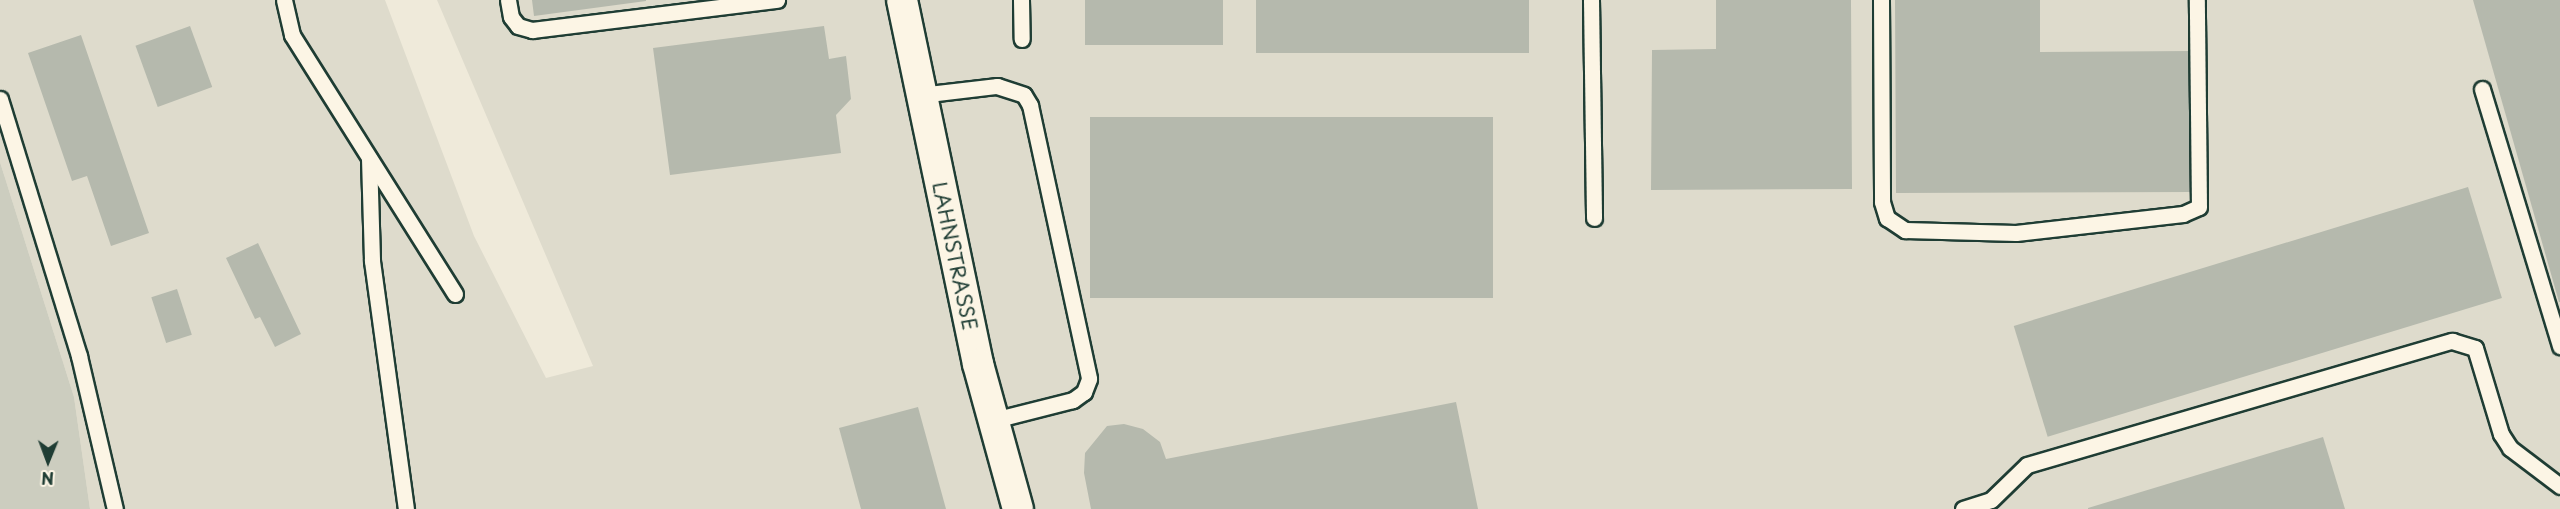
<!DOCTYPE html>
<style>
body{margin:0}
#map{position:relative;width:2560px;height:509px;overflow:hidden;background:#efeada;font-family:"Playpen Sans",sans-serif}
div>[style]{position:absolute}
.built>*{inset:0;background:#dedbcc}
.green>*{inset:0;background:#cccdbf}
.building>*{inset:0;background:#b5b9ad;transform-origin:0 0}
.roads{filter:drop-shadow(2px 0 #1f3d34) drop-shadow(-2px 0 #1f3d34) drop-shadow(0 2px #1f3d34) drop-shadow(0 -2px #1f3d34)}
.lane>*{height:15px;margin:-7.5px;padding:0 7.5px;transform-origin:7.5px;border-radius:7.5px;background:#fcf5e5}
.street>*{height:30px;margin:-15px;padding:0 15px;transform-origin:15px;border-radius:15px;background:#fcf5e5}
span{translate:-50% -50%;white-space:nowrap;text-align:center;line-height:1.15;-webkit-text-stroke:5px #fcf5e5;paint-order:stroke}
.street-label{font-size:20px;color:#1f3d34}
.north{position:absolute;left:18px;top:431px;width:60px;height:60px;-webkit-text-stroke:4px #fcf5e5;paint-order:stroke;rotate:181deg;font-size:16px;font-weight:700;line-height:24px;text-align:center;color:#1f3d34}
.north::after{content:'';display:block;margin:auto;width:21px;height:27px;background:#1f3d34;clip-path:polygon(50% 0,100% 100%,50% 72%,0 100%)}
</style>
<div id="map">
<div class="built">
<i style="clip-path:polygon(0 0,385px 0,474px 236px,546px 378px,593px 366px,437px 0,2560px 0,2560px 509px,90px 509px,74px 397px,0 162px)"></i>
</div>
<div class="green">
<i style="clip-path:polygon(0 162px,74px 397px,90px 509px,0 509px)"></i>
</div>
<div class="building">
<i style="clip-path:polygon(532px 0,646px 0,646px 1px,534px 16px)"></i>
<i style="left:1085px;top:0;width:138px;height:45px"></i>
<i style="left:1256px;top:0;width:273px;height:53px"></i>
<i style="clip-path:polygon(1716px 0,1851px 0,1852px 189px,1651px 190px,1652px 50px,1716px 49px)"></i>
<i style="clip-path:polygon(1895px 0,2040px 0,2040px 52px,2192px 51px,2192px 192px,1896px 193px)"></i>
<i style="clip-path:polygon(2473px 0,2560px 0,2560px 302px,2559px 302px)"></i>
<i style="left:190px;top:26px;width:65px;height:58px;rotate:70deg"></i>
<i style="clip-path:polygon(824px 26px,829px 59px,846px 56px,851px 99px,836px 115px,841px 153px,670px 175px,653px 48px)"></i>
<i style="clip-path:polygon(81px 35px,149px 233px,111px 246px,87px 176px,72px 181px,28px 53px)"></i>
<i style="left:1493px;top:117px;width:181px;height:403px;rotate:90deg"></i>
<i style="left:2468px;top:187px;width:116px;height:475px;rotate:73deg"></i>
<i style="clip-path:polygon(258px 243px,301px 334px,275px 347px,260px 317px,255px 319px,226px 258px)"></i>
<i style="left:177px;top:289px;width:48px;height:27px;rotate:72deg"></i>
<i style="clip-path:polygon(1456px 402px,1478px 509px,1091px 509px,1084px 473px,1085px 453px,1107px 426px,1124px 424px,1143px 429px,1160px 442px,1166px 459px)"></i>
<i style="clip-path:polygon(918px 407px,946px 509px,861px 509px,839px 428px)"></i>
<i style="clip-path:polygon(2323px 437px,2345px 509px,2088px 509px,2088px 508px)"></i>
</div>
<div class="roads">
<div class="lane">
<i style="left:284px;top:0;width:36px;rotate:77deg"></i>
<i style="left:292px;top:35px;width:306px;rotate:57.8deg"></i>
<i style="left:508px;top:0;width:17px;rotate:80deg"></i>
<i style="left:511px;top:17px;width:11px;rotate:52deg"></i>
<i style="left:518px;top:26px;width:15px;rotate:16deg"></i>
<i style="left:532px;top:30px;width:247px;rotate:-7deg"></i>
<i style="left:1021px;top:0;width:39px;rotate:89deg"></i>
<i style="left:1591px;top:0;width:218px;rotate:89.2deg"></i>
<i style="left:1881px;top:0;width:202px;rotate:89.7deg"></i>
<i style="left:1882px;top:202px;width:17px;rotate:73deg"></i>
<i style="left:1887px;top:218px;width:22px;rotate:34deg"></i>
<i style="left:1905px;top:230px;width:111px;rotate:1.5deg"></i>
<i style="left:2016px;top:233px;width:168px;rotate:-6.5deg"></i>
<i style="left:2183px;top:214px;width:17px;rotate:-24deg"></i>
<i style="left:2199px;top:207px;width:207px;rotate:-90.6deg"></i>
<i style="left:2482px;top:89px;width:269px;rotate:73.1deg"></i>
<i style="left:920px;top:95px;width:78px;rotate:-6.7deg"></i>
<i style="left:997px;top:86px;width:28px;rotate:18deg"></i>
<i style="left:1024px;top:95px;width:12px;rotate:59deg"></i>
<i style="left:1030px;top:105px;width:280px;rotate:77.8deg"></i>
<i style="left:1089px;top:379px;width:14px;rotate:111deg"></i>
<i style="left:1084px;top:392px;width:14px;rotate:144deg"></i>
<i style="left:1073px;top:400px;width:81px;rotate:165.8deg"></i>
<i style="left:0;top:99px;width:269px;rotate:72.9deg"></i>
<i style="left:79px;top:356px;width:157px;rotate:76.8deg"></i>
<i style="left:369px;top:158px;width:103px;rotate:88.3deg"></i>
<i style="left:372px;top:261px;width:250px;rotate:82.2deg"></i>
<i style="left:1963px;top:509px;width:29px;rotate:-18deg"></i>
<i style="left:1991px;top:500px;width:50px;rotate:-44.2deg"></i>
<i style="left:2027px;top:465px;width:443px;rotate:-16.3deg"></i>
<i style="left:2452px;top:341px;width:24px;rotate:17deg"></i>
<i style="left:2475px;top:348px;width:90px;rotate:73.2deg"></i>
<i style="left:2501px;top:434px;width:17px;rotate:57deg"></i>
<i style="left:2510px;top:448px;width:63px;rotate:37.2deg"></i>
</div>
<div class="street">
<i style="left:902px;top:0;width:372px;rotate:78.2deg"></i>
<i style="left:978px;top:364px;width:150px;rotate:74.6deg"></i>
</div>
</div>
<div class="street-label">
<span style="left:955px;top:256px;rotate:78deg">LAHNSTRASSE</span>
</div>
<div class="north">N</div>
</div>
